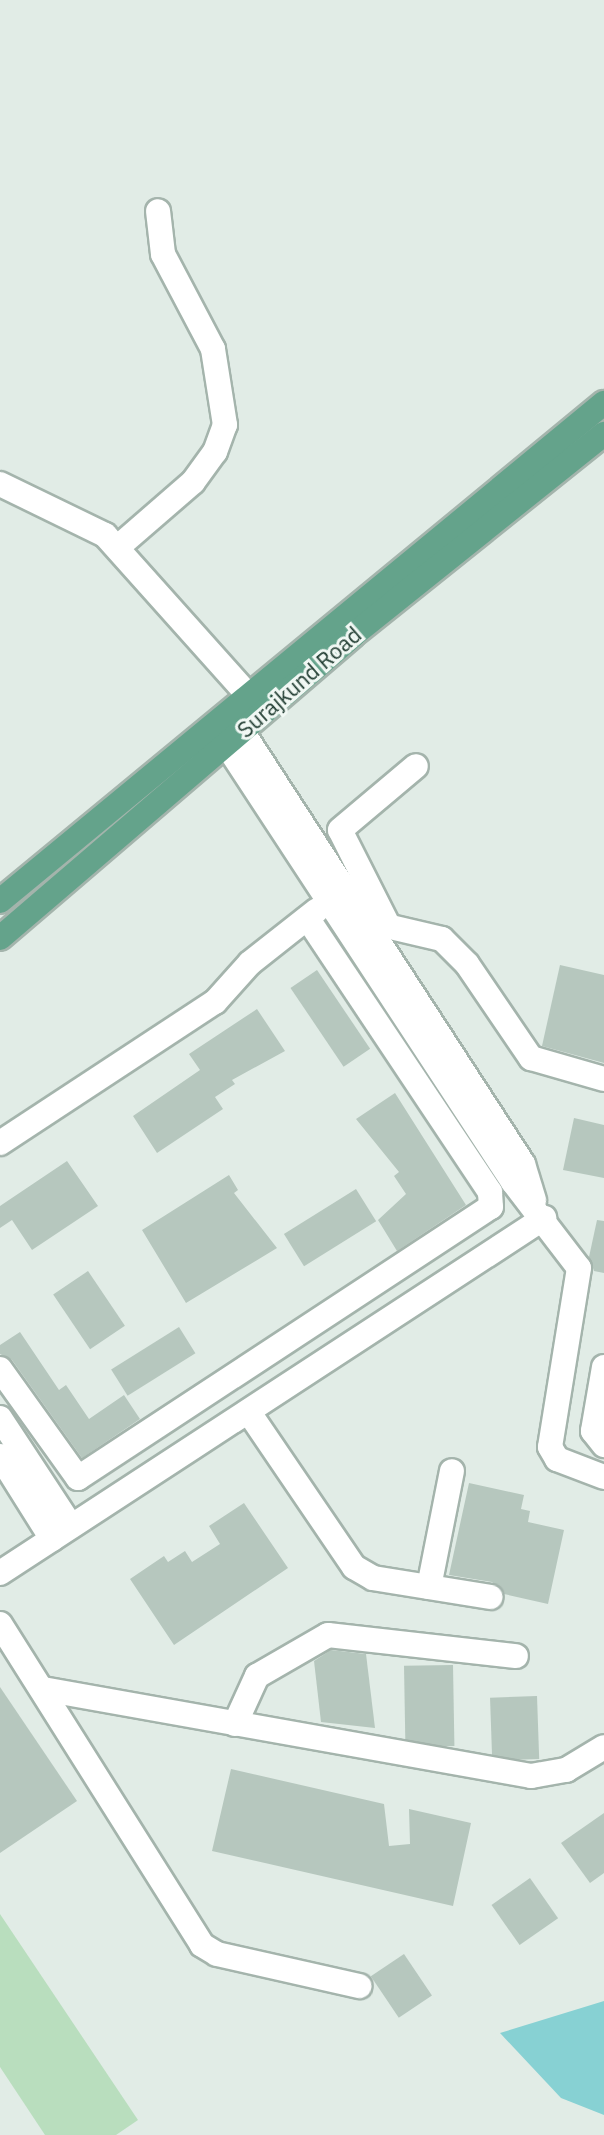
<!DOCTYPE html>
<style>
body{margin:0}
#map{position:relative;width:604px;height:2135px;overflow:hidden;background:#e1ece6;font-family:"IBM Plex Sans",sans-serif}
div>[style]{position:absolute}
.green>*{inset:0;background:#b9debe}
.water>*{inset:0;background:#87d1d3}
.building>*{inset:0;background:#b6c7be;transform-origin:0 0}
.roads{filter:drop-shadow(2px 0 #a4b4ac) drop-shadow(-2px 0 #a4b4ac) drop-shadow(0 2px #a4b4ac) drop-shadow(0 -2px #a4b4ac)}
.minor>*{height:24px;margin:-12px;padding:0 12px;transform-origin:12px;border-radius:12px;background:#fff}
.major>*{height:24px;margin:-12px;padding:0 12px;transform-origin:12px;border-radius:12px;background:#64a38b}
span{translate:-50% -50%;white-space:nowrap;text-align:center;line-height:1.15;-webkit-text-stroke:6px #f1f8f4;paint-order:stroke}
.street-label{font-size:22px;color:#213d32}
</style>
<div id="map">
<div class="green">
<i style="clip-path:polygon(0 1914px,138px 2120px,116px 2135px,45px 2135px,0 2067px)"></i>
</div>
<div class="water">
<i style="clip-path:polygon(604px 2001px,604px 2115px,561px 2098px,500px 2033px)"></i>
</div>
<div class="building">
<i style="clip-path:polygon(560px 965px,604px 975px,604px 1063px,542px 1046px)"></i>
<i style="left:317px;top:970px;width:95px;height:32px;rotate:56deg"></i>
<i style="clip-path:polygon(257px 1009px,285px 1051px,232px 1080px,235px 1084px,215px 1097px,223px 1109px,157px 1153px,133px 1116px,200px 1070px,189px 1054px)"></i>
<i style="clip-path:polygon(395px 1093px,466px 1205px,397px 1251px,378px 1220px,406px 1194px,394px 1176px,399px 1172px,356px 1119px)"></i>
<i style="clip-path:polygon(574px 1118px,604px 1125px,604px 1178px,563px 1170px)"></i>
<i style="clip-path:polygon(67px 1161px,98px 1206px,32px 1250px,12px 1220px,0 1228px,0 1206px)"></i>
<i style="clip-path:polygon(229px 1175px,238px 1190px,234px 1193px,277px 1248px,186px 1303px,142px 1230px)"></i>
<i style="left:356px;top:1189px;width:38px;height:85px;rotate:58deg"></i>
<i style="clip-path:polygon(597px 1220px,604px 1221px,604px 1273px,594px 1271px,589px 1257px)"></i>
<i style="left:88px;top:1271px;width:66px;height:42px;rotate:56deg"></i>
<i style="left:179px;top:1327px;width:31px;height:80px;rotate:58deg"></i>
<i style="clip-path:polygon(20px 1332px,59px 1390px,66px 1385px,89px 1419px,124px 1395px,140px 1419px,82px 1458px,12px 1360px,0 1354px,0 1345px)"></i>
<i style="clip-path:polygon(469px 1483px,524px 1495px,521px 1509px,530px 1511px,528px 1522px,564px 1530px,548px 1604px,504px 1594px,492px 1582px,449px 1575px)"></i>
<i style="clip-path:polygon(244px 1503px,288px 1568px,174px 1645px,130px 1579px,164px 1556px,168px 1562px,185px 1551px,192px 1562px,220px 1544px,209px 1526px)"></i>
<i style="clip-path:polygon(331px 1650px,366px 1654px,375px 1728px,321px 1722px,314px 1661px)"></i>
<i style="left:453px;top:1665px;width:81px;height:49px;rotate:89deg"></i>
<i style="clip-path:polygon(0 1687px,77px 1801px,0 1853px)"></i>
<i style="left:537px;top:1696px;width:63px;height:47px;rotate:88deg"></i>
<i style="clip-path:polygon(231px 1769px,384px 1804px,389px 1846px,410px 1844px,409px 1809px,471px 1823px,453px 1906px,212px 1851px)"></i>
<i style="clip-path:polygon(604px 1813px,604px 1873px,590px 1883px,561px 1843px)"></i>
<i style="left:530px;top:1878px;width:49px;height:47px;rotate:55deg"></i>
<i style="left:404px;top:1954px;width:50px;height:40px;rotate:56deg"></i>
</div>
<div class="roads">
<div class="minor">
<i style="left:0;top:484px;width:117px;rotate:25.9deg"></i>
<i style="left:105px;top:535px;width:213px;rotate:48.2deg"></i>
<i style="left:118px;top:547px;width:99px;rotate:-40.9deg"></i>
<i style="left:193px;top:482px;width:37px;rotate:-54deg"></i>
<i style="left:215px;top:452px;width:29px;rotate:-70deg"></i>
<i style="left:225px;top:425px;width:77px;rotate:-99deg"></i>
<i style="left:213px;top:349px;width:107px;rotate:-117.8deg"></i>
<i style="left:163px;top:254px;width:43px;rotate:-96.6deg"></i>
<i style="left:230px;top:713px;width:538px;rotate:56.99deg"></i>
<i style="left:523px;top:1164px;width:38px;rotate:73deg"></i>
<i style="left:216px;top:729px;width:542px;rotate:56.75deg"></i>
<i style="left:513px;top:1182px;width:108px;rotate:52.5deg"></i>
<i style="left:579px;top:1268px;width:181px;rotate:99.2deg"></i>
<i style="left:550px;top:1447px;width:14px;rotate:60deg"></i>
<i style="left:557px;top:1459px;width:50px;rotate:21deg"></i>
<i style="left:365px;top:921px;width:79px;rotate:13.2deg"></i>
<i style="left:442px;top:939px;width:35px;rotate:45deg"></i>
<i style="left:467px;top:964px;width:114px;rotate:55.8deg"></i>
<i style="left:531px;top:1058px;width:76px;rotate:16deg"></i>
<i style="left:388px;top:925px;width:106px;rotate:-116.8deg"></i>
<i style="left:340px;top:830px;width:99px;rotate:-40.1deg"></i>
<i style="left:0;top:1143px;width:257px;rotate:-33.3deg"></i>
<i style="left:215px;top:1002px;width:52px;rotate:-48.1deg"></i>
<i style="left:250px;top:963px;width:85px;rotate:-38.3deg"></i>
<i style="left:604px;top:1367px;width:65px;rotate:99.8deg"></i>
<i style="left:593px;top:1431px;width:18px;rotate:52deg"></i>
<i style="left:0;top:1369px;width:134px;rotate:54.4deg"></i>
<i style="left:78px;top:1478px;width:494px;rotate:-33.3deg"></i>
<i style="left:491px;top:1207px;width:15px;rotate:-94deg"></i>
<i style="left:490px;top:1192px;width:329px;rotate:-123.7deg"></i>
<i style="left:250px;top:1414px;width:185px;rotate:55.8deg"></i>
<i style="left:354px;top:1567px;width:22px;rotate:30deg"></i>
<i style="left:373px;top:1578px;width:119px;rotate:9.2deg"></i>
<i style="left:0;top:1418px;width:129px;rotate:56.7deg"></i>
<i style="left:0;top:1456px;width:98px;rotate:57.9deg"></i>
<i style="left:0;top:1573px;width:650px;rotate:-33.13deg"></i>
<i style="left:429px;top:1587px;width:118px;rotate:-78.8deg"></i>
<i style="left:0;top:1624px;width:379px;rotate:57.8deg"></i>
<i style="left:202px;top:1945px;width:17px;rotate:31deg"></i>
<i style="left:217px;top:1954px;width:146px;rotate:12.7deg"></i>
<i style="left:43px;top:1689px;width:496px;rotate:10.1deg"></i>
<i style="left:531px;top:1776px;width:36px;rotate:-10deg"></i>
<i style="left:566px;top:1770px;width:44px;rotate:-31.2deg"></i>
<i style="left:235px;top:1724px;width:53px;rotate:-65.4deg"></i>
<i style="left:257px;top:1676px;width:82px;rotate:-30deg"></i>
<i style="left:328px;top:1635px;width:189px;rotate:6.4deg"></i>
</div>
<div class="major">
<i style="left:0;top:901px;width:783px;rotate:-39.51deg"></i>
<i style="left:0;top:938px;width:465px;rotate:-40.6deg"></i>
<i style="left:353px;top:635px;width:322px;rotate:-38.7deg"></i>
</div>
</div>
<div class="street-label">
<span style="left:299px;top:682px;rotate:-41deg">Surajkund Road</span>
</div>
</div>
